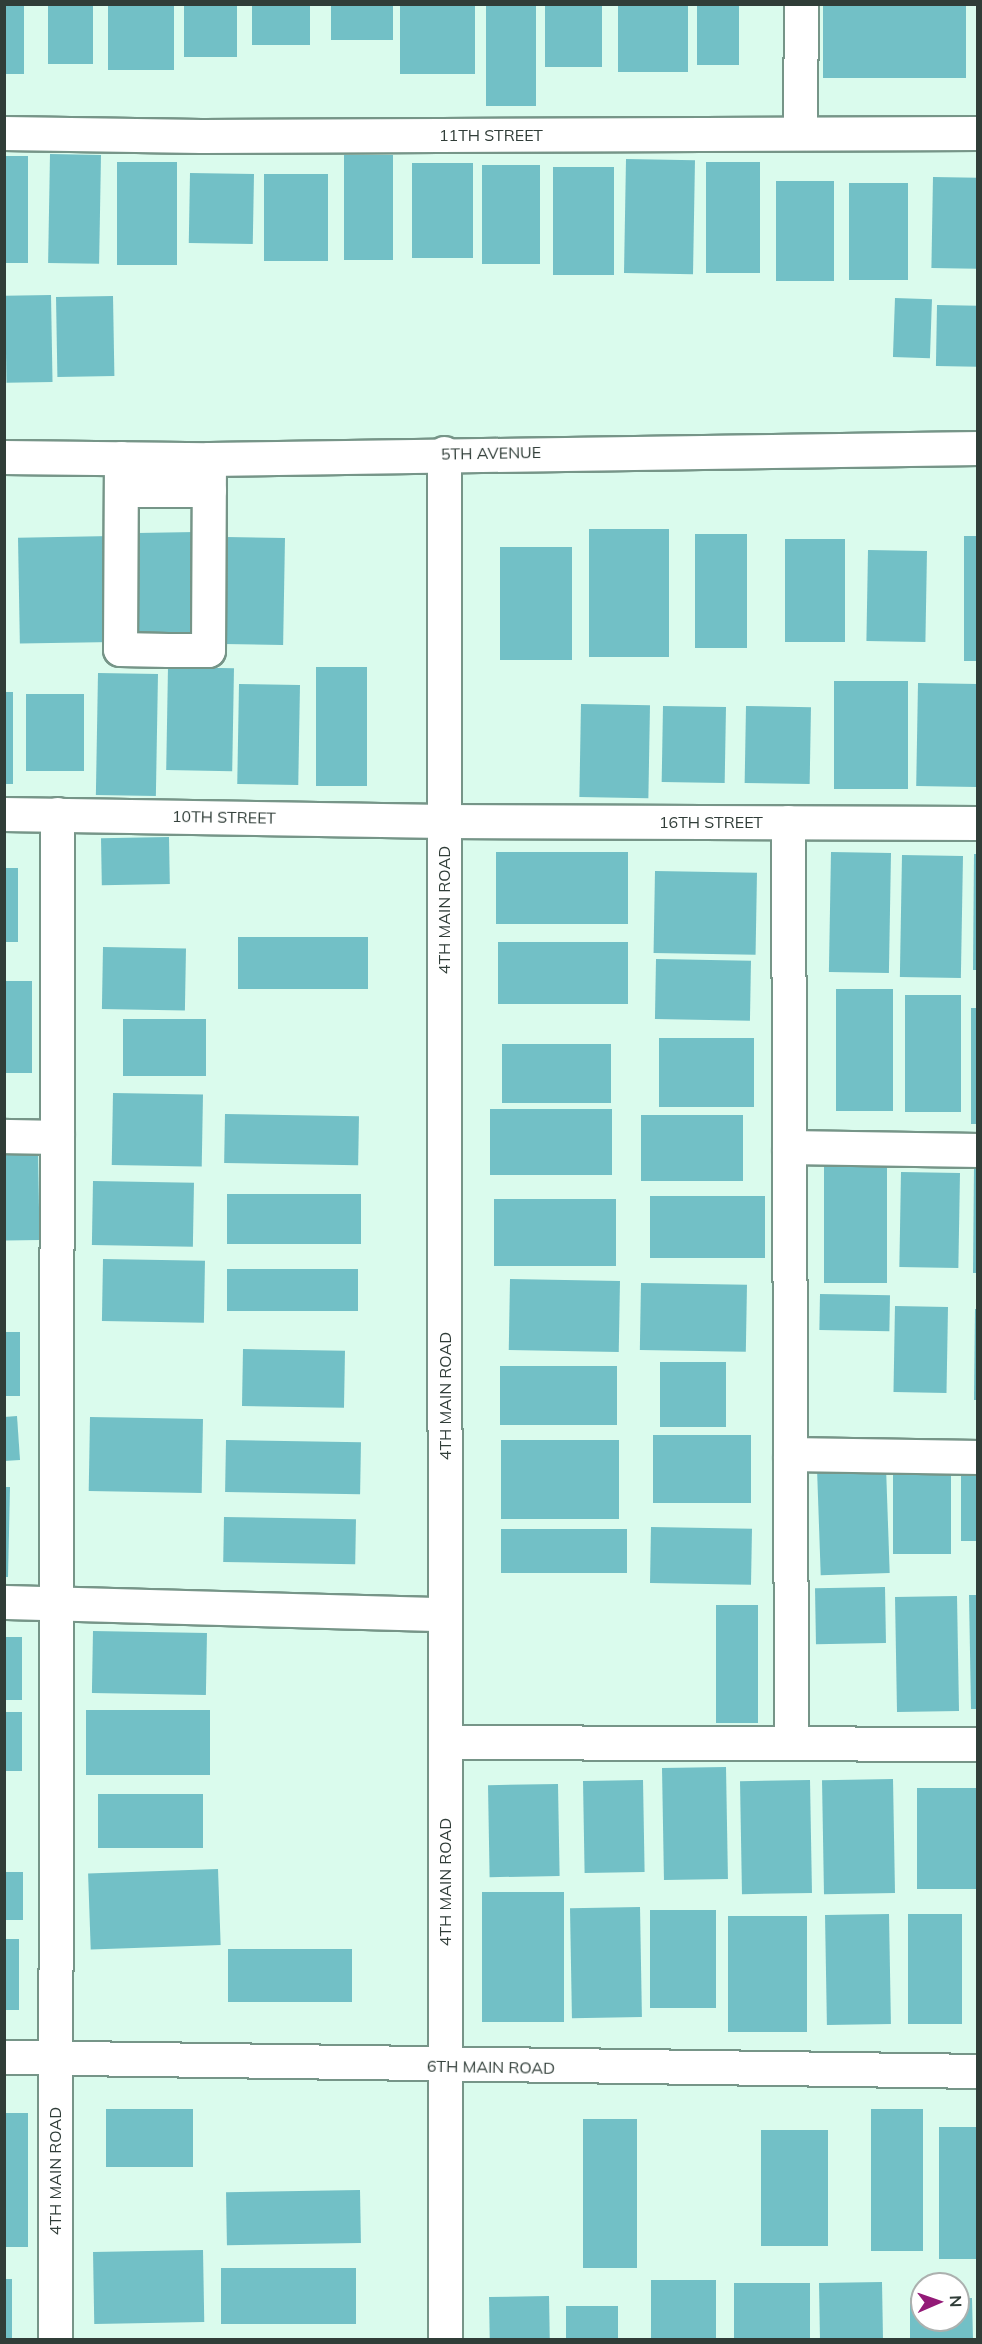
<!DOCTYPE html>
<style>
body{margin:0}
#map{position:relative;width:982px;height:2344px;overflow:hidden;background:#dafbed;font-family:Mulish,sans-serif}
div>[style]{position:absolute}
.building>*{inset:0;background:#72c0c6;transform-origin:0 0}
.roads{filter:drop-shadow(2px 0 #769588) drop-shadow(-2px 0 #769588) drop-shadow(0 2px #769588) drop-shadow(0 -2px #769588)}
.minor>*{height:33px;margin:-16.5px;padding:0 16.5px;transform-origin:16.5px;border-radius:16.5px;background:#fff}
span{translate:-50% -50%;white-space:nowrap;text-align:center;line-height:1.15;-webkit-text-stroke:4.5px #fff;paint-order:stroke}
.street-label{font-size:16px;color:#303d38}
.frame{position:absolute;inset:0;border:6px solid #303d38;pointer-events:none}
.north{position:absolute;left:910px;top:2272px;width:60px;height:60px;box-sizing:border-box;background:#fff;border:2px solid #acb1af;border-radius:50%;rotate:88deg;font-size:16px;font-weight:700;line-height:24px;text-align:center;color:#303d38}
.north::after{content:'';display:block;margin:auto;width:21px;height:27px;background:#931a77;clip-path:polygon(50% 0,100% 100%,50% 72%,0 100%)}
</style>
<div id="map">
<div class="building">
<i style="left:4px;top:4px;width:20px;height:70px"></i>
<i style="left:48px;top:4px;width:45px;height:60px"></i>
<i style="left:108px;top:4px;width:66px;height:66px"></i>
<i style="left:184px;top:4px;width:53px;height:53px"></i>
<i style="left:252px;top:4px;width:58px;height:41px"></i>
<i style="left:331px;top:4px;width:62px;height:36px"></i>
<i style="left:400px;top:4px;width:75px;height:70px"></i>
<i style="left:486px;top:4px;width:50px;height:102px"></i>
<i style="left:545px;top:4px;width:57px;height:63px"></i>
<i style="left:618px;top:4px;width:70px;height:68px"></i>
<i style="left:697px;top:4px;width:42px;height:61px"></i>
<i style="left:823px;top:4px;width:143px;height:74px"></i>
<i style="left:50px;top:154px;width:51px;height:109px;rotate:1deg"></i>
<i style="left:344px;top:155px;width:49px;height:105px"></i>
<i style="left:4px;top:156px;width:24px;height:107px"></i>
<i style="left:626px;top:159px;width:69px;height:114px;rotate:1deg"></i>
<i style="left:117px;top:162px;width:60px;height:103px"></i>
<i style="left:706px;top:162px;width:54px;height:111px"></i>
<i style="left:412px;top:163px;width:61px;height:95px"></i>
<i style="left:482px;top:165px;width:58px;height:99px"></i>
<i style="left:553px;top:167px;width:61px;height:108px"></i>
<i style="left:190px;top:173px;width:64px;height:70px;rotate:1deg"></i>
<i style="left:264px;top:174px;width:64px;height:87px"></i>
<i style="left:933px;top:177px;width:45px;height:91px;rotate:1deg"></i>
<i style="left:776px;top:181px;width:58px;height:100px"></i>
<i style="left:849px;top:183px;width:59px;height:97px"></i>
<i style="left:51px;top:295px;width:87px;height:46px;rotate:89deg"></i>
<i style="left:113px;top:296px;width:80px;height:57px;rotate:89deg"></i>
<i style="left:895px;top:298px;width:37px;height:59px;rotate:2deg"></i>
<i style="left:937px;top:305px;width:41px;height:61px;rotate:1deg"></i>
<i style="left:589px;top:529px;width:80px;height:128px"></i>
<i style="left:195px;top:532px;width:111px;height:72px;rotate:89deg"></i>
<i style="left:695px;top:534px;width:52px;height:114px"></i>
<i style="left:112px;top:536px;width:106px;height:94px;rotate:89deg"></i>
<i style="left:964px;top:536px;width:14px;height:125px"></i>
<i style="left:226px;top:537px;width:59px;height:107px;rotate:1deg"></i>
<i style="left:785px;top:539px;width:60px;height:103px"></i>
<i style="left:500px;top:547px;width:72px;height:113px"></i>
<i style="left:868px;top:550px;width:59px;height:91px;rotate:1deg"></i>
<i style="left:168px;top:667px;width:66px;height:103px;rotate:1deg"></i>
<i style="left:316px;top:667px;width:51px;height:119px"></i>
<i style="left:98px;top:673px;width:60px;height:122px;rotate:1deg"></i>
<i style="left:834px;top:681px;width:74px;height:108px"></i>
<i style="left:918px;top:683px;width:60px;height:103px;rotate:1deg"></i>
<i style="left:239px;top:684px;width:61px;height:100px;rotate:1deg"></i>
<i style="left:4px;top:692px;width:9px;height:92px"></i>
<i style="left:26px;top:694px;width:58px;height:77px"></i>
<i style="left:581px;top:704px;width:69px;height:93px;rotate:1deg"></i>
<i style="left:663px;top:706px;width:63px;height:76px;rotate:1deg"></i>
<i style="left:746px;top:706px;width:65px;height:77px;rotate:1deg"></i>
<i style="left:169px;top:837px;width:47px;height:68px;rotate:89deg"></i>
<i style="left:496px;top:852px;width:132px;height:72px"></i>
<i style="left:831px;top:852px;width:60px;height:120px;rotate:1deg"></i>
<i style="clip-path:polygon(974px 854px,978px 854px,978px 970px,973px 970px)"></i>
<i style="left:902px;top:855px;width:61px;height:122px;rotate:1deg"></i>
<i style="left:4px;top:868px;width:14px;height:74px"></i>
<i style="left:655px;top:871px;width:102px;height:82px;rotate:1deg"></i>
<i style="left:238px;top:937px;width:130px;height:52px"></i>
<i style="left:498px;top:942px;width:130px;height:62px"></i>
<i style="left:103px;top:947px;width:83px;height:62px;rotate:1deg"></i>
<i style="left:656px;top:959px;width:95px;height:60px;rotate:1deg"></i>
<i style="left:4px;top:981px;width:28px;height:92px"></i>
<i style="left:836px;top:989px;width:57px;height:122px"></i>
<i style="left:905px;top:995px;width:56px;height:117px"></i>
<i style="left:971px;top:1008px;width:7px;height:116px"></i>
<i style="left:123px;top:1019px;width:83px;height:57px"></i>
<i style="left:659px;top:1038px;width:95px;height:69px"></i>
<i style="left:502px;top:1044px;width:109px;height:59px"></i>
<i style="left:113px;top:1093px;width:90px;height:72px;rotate:1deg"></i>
<i style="left:490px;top:1109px;width:122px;height:66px"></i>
<i style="left:225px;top:1114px;width:134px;height:49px;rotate:1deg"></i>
<i style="left:641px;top:1115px;width:102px;height:66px"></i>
<i style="left:38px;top:1151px;width:89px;height:34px;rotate:89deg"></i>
<i style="left:824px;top:1164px;width:63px;height:119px"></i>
<i style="clip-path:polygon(974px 1167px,978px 1167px,978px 1273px,973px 1273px)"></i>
<i style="left:901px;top:1172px;width:59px;height:95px;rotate:1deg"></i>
<i style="left:93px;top:1181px;width:101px;height:64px;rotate:1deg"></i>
<i style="left:227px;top:1194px;width:134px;height:50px"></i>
<i style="left:650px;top:1196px;width:115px;height:62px"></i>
<i style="left:494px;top:1199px;width:122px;height:67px"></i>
<i style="left:103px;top:1259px;width:102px;height:62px;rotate:1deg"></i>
<i style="left:227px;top:1269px;width:131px;height:42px"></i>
<i style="left:510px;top:1279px;width:110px;height:71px;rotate:1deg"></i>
<i style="left:641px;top:1283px;width:106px;height:67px;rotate:1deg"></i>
<i style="left:820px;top:1294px;width:70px;height:36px;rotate:1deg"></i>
<i style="left:895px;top:1306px;width:53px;height:86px;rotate:1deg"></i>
<i style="clip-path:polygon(975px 1309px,978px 1309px,978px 1400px,974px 1400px)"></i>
<i style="left:4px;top:1332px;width:16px;height:64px"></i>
<i style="left:243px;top:1349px;width:102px;height:57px;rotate:1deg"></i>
<i style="left:660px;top:1362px;width:66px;height:65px"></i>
<i style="left:500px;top:1366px;width:117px;height:59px"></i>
<i style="clip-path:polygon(17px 1416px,20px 1460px,4px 1461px,4px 1417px)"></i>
<i style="left:90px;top:1417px;width:113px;height:74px;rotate:1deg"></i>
<i style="left:653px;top:1435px;width:98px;height:68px"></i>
<i style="left:226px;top:1440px;width:135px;height:52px;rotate:1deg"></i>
<i style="left:501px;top:1440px;width:118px;height:79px"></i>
<i style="left:886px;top:1467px;width:106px;height:69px;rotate:88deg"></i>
<i style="left:893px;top:1467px;width:58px;height:87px"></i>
<i style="left:961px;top:1468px;width:17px;height:73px"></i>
<i style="clip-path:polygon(4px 1487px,10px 1487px,8px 1577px,4px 1577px)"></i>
<i style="left:224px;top:1517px;width:132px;height:45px;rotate:1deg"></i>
<i style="left:651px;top:1527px;width:101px;height:56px;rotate:1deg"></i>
<i style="left:501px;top:1529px;width:126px;height:44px"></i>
<i style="left:885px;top:1587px;width:56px;height:70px;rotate:89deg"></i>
<i style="clip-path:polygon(969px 1595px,978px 1595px,978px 1709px,971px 1709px)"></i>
<i style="left:957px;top:1596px;width:115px;height:62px;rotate:89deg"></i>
<i style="left:758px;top:1605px;width:118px;height:42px;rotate:90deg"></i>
<i style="left:93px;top:1631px;width:114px;height:62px;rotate:1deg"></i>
<i style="left:4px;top:1637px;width:18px;height:63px"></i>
<i style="left:86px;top:1710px;width:124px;height:65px"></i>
<i style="left:4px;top:1712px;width:18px;height:59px"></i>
<i style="left:726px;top:1767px;width:112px;height:64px;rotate:89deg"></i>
<i style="left:893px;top:1779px;width:114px;height:71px;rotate:89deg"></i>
<i style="left:643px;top:1780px;width:92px;height:60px;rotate:89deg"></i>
<i style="left:810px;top:1780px;width:113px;height:70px;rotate:89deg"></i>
<i style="left:558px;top:1784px;width:92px;height:70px;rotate:89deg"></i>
<i style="left:978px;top:1788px;width:101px;height:61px;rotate:90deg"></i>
<i style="left:98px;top:1794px;width:105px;height:54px"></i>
<i style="left:218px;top:1869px;width:76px;height:130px;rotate:88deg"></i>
<i style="left:4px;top:1872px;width:19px;height:48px"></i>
<i style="left:564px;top:1892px;width:130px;height:82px;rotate:90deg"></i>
<i style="left:640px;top:1907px;width:110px;height:70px;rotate:89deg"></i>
<i style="left:650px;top:1910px;width:66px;height:98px"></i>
<i style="left:889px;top:1914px;width:110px;height:64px;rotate:89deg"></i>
<i style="left:908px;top:1914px;width:54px;height:110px"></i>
<i style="left:728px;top:1916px;width:79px;height:116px"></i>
<i style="left:4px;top:1939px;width:15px;height:71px"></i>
<i style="left:352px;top:1949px;width:53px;height:124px;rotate:90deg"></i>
<i style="left:193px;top:2109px;width:58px;height:87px;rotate:90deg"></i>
<i style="left:871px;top:2109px;width:52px;height:142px"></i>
<i style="left:4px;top:2113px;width:24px;height:134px"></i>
<i style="left:583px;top:2119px;width:54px;height:149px"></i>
<i style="left:978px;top:2127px;width:132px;height:39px;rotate:90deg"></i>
<i style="left:828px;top:2130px;width:116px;height:67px;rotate:90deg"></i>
<i style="left:360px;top:2190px;width:53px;height:134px;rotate:89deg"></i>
<i style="left:203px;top:2250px;width:72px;height:110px;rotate:89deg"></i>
<i style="left:356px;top:2268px;width:56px;height:135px;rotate:90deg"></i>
<i style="left:4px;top:2279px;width:8px;height:61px"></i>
<i style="left:651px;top:2280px;width:65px;height:60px"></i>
<i style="left:882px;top:2282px;width:58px;height:63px;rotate:89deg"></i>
<i style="left:810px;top:2283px;width:57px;height:76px;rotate:90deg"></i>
<i style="left:549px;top:2296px;width:44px;height:60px;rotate:89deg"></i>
<i style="clip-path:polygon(910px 2298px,922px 2298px,922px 2320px,958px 2320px,958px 2298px,972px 2298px,973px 2340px,910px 2340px)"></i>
<i style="left:618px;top:2306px;width:34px;height:52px;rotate:90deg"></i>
</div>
<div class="roads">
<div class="minor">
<i style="left:4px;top:133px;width:197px;rotate:0.9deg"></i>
<i style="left:201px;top:136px;width:777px;rotate:-0.22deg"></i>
<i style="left:800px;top:133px;width:129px;rotate:-89.6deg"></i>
<i style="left:444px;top:453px;width:1887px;rotate:89.97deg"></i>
<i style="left:4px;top:457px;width:205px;rotate:0.6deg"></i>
<i style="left:209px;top:459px;width:769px;rotate:-0.82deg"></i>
<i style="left:121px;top:458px;width:191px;rotate:90.3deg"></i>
<i style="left:120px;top:649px;width:48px;rotate:1.2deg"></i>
<i style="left:168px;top:650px;width:40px"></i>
<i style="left:208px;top:650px;width:191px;rotate:-89.7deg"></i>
<i style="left:121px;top:490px;width:88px"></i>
<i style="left:4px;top:814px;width:440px;rotate:0.9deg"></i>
<i style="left:444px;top:821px;width:534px;rotate:0.21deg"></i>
<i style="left:788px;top:822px;width:921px;rotate:89.81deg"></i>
<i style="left:4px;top:1136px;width:53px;rotate:1.1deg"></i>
<i style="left:789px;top:1147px;width:189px;rotate:0.9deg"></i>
<i style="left:790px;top:1454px;width:188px;rotate:0.9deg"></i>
<i style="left:4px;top:1602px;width:441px;rotate:1.6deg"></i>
<i style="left:445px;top:1742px;width:533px;rotate:0.21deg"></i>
<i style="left:4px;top:2057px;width:974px;rotate:0.82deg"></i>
<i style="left:55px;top:2340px;width:1526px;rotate:-89.92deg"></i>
</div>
</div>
<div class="street-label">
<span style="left:491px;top:135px">11TH STREET</span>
<span style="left:491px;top:453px;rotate:-1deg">5TH AVENUE</span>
<span style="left:224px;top:817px;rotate:1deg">10TH STREET</span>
<span style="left:711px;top:822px">16TH STREET</span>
<span style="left:444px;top:910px;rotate:-90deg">4TH MAIN ROAD</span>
<span style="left:445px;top:1396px;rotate:-90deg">4TH MAIN ROAD</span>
<span style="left:445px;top:1882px;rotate:-90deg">4TH MAIN ROAD</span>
<span style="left:491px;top:2067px;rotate:1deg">6TH MAIN ROAD</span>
<span style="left:55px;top:2171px;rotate:-90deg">4TH MAIN ROAD</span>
</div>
<div class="frame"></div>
<div class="north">N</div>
</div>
